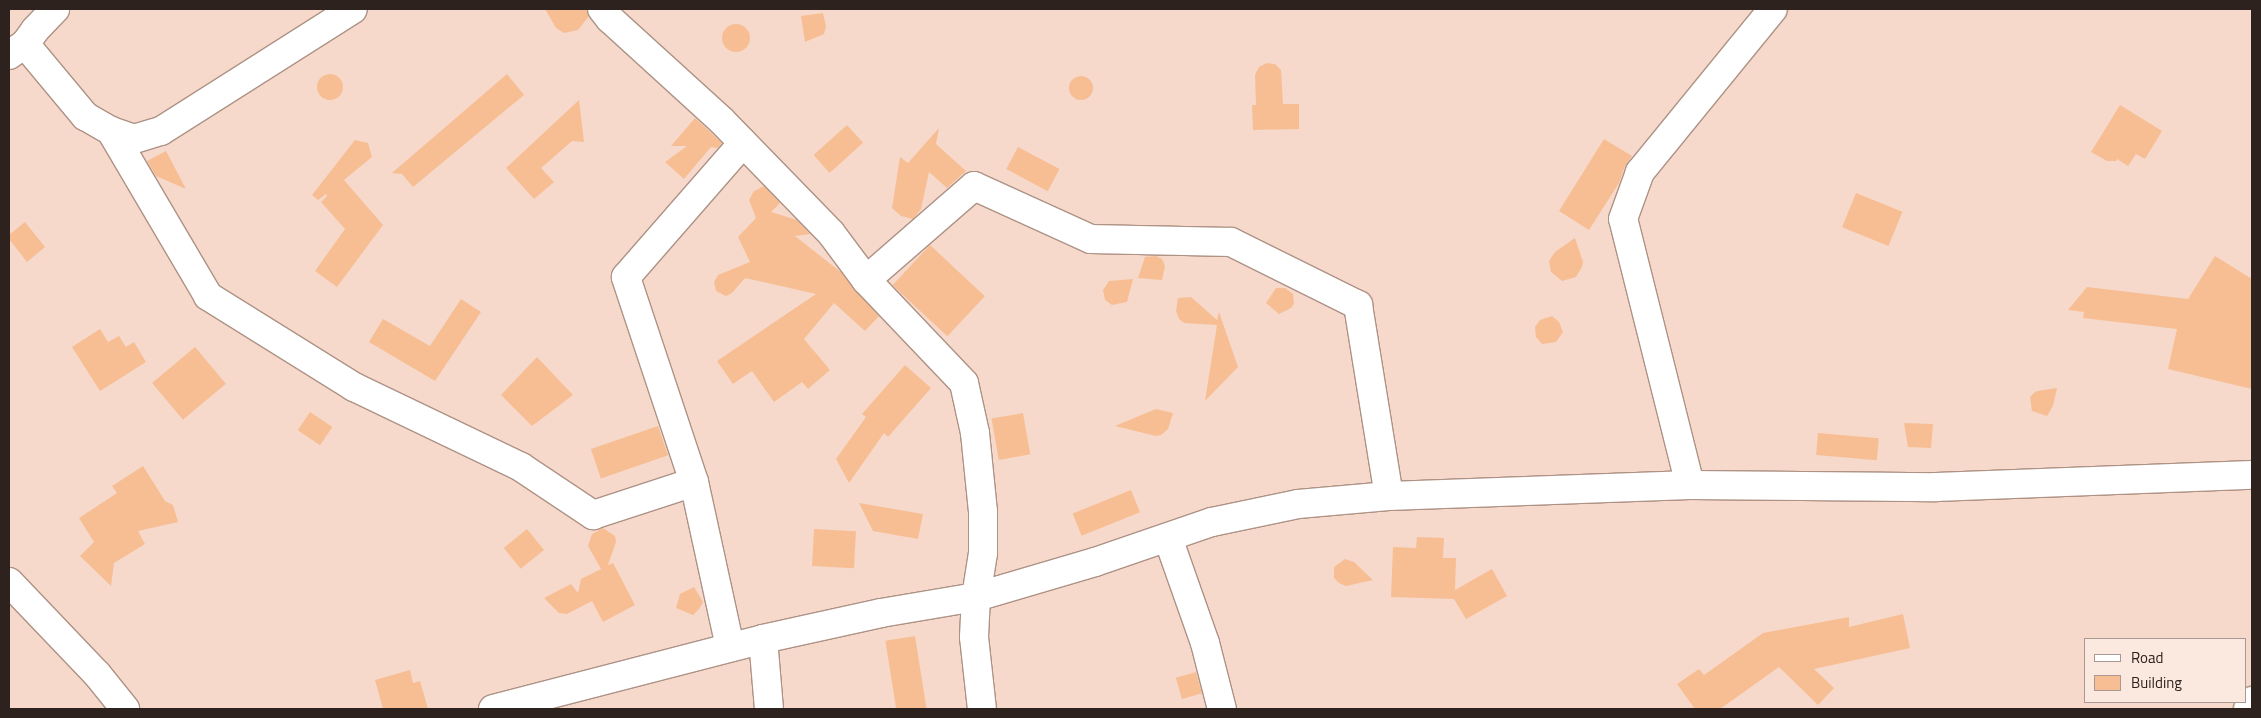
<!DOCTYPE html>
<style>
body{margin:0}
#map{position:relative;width:2261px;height:718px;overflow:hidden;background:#f6d9cb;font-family:"Titillium Web",sans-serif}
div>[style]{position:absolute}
.building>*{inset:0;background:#f7be94;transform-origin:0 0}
.round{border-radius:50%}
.roads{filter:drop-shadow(1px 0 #ad9285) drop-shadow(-1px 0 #ad9285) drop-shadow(0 1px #ad9285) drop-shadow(0 -1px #ad9285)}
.minor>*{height:28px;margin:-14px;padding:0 14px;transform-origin:14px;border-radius:14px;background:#fff}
span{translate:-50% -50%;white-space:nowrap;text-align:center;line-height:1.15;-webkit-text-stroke:5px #fbe9e0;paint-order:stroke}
.frame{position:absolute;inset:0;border:10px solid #2d221d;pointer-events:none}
.legend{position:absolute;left:2084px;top:638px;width:162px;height:65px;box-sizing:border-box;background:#fbe9e0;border:1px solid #a99992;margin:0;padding:6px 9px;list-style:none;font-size:15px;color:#2d221d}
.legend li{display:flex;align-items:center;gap:10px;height:25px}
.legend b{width:25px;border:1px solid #a99992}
</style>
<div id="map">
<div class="building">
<i style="clip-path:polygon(545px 9px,587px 9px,589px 16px,578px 30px,564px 33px,556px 28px)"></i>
<i style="clip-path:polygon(823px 13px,826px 26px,824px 34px,805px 42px,801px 16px)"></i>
<i class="round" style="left:722px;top:24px;width:28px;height:28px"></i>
<i style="clip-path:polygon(1267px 63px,1275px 64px,1281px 70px,1283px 104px,1299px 104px,1299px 129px,1253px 130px,1252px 105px,1256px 105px,1255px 75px,1259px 67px)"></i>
<i class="round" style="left:317px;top:74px;width:26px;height:26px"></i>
<i style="clip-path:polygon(507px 74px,524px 95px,413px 187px,402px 174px,392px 173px)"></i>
<i class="round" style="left:1069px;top:76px;width:24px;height:24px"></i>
<i style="clip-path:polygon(579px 100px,584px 142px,572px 141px,541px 168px,554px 182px,534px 199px,506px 168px)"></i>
<i style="clip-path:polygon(2120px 105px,2162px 131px,2145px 159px,2136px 154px,2128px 166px,2117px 159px,2116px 161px,2107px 161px,2091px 152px)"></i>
<i style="clip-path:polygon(695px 118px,722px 143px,718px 148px,711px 147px,684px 179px,665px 162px,687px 146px,671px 146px)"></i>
<i style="left:847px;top:125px;width:24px;height:45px;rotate:48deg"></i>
<i style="clip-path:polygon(939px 128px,936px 144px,966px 171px,947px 188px,929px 172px,921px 209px,913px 219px,901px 216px,892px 208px,900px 157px,908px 163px)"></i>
<i style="clip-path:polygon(1604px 139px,1632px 156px,1625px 166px,1619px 183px,1589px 230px,1559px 211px)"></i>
<i style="clip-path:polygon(355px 140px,368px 143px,372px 157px,344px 180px,383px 225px,337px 287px,315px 271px,345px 229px,321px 202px,327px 196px,326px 194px,318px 200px,312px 195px)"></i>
<i style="left:1018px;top:147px;width:47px;height:25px;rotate:28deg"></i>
<i style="clip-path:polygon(166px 151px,186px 189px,156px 176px,147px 161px)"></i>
<i style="clip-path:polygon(764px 186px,780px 203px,771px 212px,797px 220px,810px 234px,795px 236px,842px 273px,879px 316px,865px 331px,834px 303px,804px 339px,830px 370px,808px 389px,802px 382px,774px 402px,752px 371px,733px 384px,717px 361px,816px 294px,745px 278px,732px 293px,726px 296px,716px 291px,714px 282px,718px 275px,750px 262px,738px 237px,756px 218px,749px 200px,754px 191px)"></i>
<i style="left:1856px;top:193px;width:50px;height:37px;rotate:22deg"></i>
<i style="clip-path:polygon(25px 222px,45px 247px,27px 262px,9px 239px,9px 235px)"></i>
<i style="clip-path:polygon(1575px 238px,1583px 262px,1582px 267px,1576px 277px,1562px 281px,1551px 272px,1549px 261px,1555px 252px)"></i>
<i style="left:930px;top:245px;width:75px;height:55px;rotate:43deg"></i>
<i style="clip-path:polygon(1156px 256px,1162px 259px,1165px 266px,1162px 280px,1138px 278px,1145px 257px)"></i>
<i style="clip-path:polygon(2215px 256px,2252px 279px,2252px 389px,2168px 369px,2177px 329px,2083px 318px,2084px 312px,2068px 310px,2087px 287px,2188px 299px)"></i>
<i style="clip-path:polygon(1133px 279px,1127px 302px,1112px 305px,1105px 300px,1103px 290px,1109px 281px)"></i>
<i style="clip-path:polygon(1276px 288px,1285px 288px,1293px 294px,1294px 304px,1291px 308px,1279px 314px,1266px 303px)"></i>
<i style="clip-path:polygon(1191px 297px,1217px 320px,1219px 312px,1238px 367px,1205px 401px,1217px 325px,1184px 323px,1179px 319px,1176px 311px,1178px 298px)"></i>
<i style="clip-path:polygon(461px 299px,481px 312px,435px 381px,369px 342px,383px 319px,430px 346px)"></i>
<i style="clip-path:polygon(1552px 316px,1559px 322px,1563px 332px,1556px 342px,1542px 344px,1536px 337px,1535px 327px,1540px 320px)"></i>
<i style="clip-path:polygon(100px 329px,108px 342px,119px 336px,126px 347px,134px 342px,146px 362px,100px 391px,72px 347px)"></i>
<i style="left:195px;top:347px;width:48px;height:56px;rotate:50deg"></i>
<i style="clip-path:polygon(537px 357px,573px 395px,532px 426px,501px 395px)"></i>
<i style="clip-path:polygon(905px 365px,931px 388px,888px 437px,884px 433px,849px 483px,836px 459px,866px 417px,862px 414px)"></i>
<i style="clip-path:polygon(2057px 388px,2053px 406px,2047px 416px,2032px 411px,2030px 397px,2034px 393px,2037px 391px)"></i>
<i style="clip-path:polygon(1156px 409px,1173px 413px,1168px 429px,1161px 435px,1156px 436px,1115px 426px)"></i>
<i style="left:310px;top:412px;width:27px;height:22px;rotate:34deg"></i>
<i style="left:1023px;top:413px;width:42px;height:32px;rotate:80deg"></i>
<i style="clip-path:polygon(1904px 423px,1933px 424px,1931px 448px,1908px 447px)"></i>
<i style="left:658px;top:426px;width:31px;height:71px;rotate:71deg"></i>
<i style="left:1818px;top:433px;width:61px;height:22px;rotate:5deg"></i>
<i style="clip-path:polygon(143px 466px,165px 501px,173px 505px,178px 522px,138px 531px,145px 544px,114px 563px,111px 586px,80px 556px,94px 542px,79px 518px,117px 493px,112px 486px)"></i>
<i style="left:1131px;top:490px;width:24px;height:63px;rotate:68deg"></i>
<i style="clip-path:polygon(859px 503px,923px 514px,918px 539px,873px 531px)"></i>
<i style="clip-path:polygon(603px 528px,615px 536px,616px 542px,608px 565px,613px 563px,635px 605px,603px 622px,592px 601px,567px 614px,559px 613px,544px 598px,571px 584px,578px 593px,581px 579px,601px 569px,588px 546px,592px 534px)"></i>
<i style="left:527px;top:529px;width:27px;height:30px;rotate:51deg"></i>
<i style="left:814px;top:529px;width:42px;height:37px;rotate:3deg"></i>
<i style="clip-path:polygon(1417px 537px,1444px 538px,1443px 558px,1456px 558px,1455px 590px,1492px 569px,1507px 596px,1466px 619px,1454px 599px,1391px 597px,1393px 547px,1416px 548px)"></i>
<i style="clip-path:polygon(1345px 559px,1354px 562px,1373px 580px,1346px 586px,1339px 583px,1334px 578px,1334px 567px)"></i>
<i style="clip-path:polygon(694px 587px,703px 602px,699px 609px,693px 615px,676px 608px,680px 594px)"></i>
<i style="clip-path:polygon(1903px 614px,1910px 648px,1814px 669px,1834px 688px,1818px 705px,1779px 667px,1720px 709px,1695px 709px,1677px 684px,1699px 669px,1704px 675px,1763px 633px,1849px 617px,1849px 627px)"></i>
<i style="left:915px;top:636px;width:74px;height:30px;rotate:81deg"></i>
<i style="clip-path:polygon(410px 670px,413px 683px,420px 681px,428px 709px,383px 709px,375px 680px)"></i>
<i style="left:1196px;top:672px;width:22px;height:21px;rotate:74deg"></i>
</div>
<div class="roads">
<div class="minor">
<i style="left:602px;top:9px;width:13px;rotate:51deg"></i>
<i style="left:610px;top:19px;width:151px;rotate:42.3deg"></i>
<i style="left:722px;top:121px;width:156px;rotate:45.8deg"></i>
<i style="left:831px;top:233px;width:59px;rotate:53.3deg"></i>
<i style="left:866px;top:280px;width:142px;rotate:46.4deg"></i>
<i style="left:964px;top:383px;width:51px;rotate:77.6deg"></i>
<i style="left:975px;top:433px;width:79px;rotate:84.2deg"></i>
<i style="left:983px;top:512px;width:41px;rotate:90deg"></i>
<i style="left:983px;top:553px;width:45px;rotate:99deg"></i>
<i style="left:976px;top:597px;width:40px;rotate:92.9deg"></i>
<i style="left:974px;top:637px;width:72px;rotate:83.7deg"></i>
<i style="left:25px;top:44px;width:94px;rotate:50.2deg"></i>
<i style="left:85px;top:116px;width:30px;rotate:30deg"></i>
<i style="left:111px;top:131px;width:24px;rotate:19deg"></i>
<i style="left:134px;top:139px;width:28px;rotate:-17deg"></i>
<i style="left:161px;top:131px;width:227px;rotate:-32.4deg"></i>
<i style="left:9px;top:55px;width:19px;rotate:-35deg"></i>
<i style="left:25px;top:44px;width:17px;rotate:-54deg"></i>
<i style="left:35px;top:30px;width:29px;rotate:-46deg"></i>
<i style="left:111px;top:131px;width:191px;rotate:59.5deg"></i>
<i style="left:208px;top:296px;width:172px;rotate:31.9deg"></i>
<i style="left:354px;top:387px;width:185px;rotate:25.6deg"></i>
<i style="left:521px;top:467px;width:87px;rotate:33.7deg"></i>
<i style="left:593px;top:515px;width:106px;rotate:-18.1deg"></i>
<i style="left:694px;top:482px;width:169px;rotate:77.7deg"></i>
<i style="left:866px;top:280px;width:143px;rotate:-41deg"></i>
<i style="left:974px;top:186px;width:128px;rotate:24.4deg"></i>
<i style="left:1091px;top:239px;width:140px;rotate:1.2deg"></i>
<i style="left:1231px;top:242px;width:142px;rotate:26.4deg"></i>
<i style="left:1358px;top:305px;width:193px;rotate:80.8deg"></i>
<i style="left:694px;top:482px;width:216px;rotate:-108.4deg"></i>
<i style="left:626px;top:277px;width:178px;rotate:-48.9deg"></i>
<i style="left:1690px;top:485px;width:274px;rotate:-104.1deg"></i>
<i style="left:1623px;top:219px;width:50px;rotate:-70.1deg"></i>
<i style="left:1640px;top:172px;width:210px;rotate:-50.8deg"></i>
<i style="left:1168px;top:538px;width:111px;rotate:70.6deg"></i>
<i style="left:1205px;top:643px;width:68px;rotate:75.6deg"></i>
<i style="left:9px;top:582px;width:127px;rotate:46.3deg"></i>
<i style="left:97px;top:674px;width:45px;rotate:51.3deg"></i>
<i style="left:763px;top:639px;width:70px;rotate:85.1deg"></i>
<i style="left:493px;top:709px;width:279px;rotate:-14.5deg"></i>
<i style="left:763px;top:639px;width:121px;rotate:-12.4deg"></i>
<i style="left:881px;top:613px;width:96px;rotate:-9.6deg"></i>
<i style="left:976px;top:597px;width:124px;rotate:-16.4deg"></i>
<i style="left:1095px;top:562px;width:124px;rotate:-18.9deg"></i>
<i style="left:1212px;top:522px;width:88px;rotate:-11.8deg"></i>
<i style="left:1298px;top:504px;width:91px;rotate:-5deg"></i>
<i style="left:1389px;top:496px;width:301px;rotate:-2.1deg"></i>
<i style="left:1690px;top:485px;width:246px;rotate:0.5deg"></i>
<i style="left:1936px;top:487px;width:316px;rotate:-2.2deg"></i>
<i style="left:2248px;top:709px;width:9px;rotate:-63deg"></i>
</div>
</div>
<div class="frame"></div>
<ul class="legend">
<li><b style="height:6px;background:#fff"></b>Road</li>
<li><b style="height:14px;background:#f7be94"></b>Building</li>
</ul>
</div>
